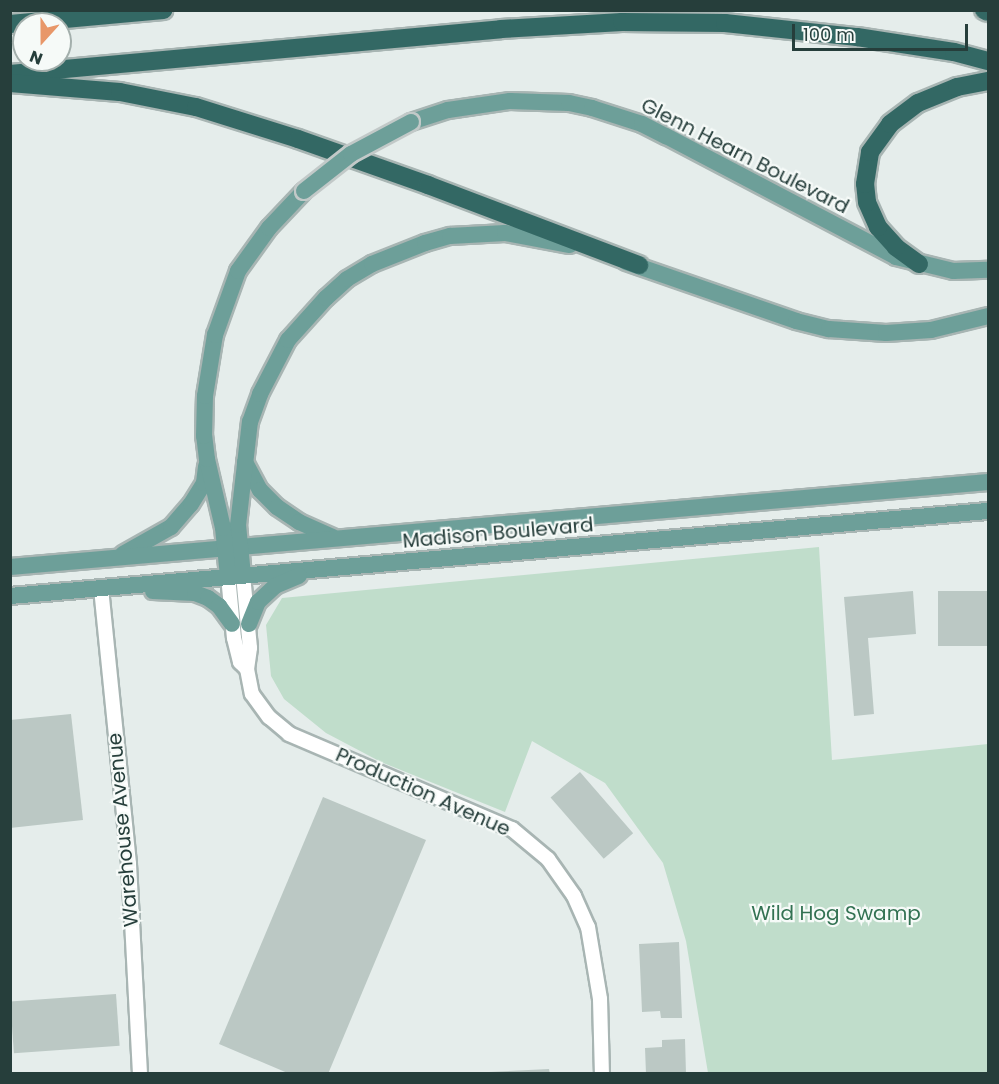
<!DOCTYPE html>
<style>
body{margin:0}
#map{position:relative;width:999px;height:1084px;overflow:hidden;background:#e5edeb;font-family:Poppins,sans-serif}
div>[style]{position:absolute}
.green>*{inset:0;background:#c0ddcb}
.building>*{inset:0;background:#bbc8c4;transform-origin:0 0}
.roads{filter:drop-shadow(2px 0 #a8b5b3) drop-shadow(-2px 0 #a8b5b3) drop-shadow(0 2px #a8b5b3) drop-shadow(0 -2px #a8b5b3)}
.minor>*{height:14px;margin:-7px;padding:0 7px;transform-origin:7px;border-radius:7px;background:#fff}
.major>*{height:16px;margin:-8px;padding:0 8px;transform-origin:8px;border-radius:8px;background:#6d9f99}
.highway>*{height:18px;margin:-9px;padding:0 9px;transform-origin:9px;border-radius:9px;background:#336864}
.bridges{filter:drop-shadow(2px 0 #c2c9c8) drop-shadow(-2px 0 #c2c9c8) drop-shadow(0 2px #c2c9c8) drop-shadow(0 -2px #c2c9c8)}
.major-bridge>*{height:16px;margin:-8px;padding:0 8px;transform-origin:8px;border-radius:8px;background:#6d9f99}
span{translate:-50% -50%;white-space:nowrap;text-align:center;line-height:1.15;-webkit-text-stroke:4.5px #f6faf8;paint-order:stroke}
.street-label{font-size:20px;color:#263e3b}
.park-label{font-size:20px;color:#337253}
.frame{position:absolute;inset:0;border:12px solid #263e3b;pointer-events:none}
.north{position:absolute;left:12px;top:12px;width:60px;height:60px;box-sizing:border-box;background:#f6faf8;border:2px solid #a3afac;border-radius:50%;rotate:201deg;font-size:16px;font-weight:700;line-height:24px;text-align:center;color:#263e3b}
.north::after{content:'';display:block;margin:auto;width:21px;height:27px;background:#e89769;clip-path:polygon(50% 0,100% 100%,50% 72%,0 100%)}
.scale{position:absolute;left:792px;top:24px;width:176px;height:27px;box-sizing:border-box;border:3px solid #263e3b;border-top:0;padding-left:8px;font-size:18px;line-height:21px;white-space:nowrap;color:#263e3b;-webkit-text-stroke:4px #f6faf8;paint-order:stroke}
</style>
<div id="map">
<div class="green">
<i style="clip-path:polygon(819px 547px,832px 760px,988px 744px,988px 1073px,708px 1073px,686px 941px,663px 863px,605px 783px,532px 741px,505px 812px,381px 762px,326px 733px,284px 699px,271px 676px,266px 625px,282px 598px)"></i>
</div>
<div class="building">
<i style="clip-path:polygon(913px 591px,916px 634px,868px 638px,874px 714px,854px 716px,844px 597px)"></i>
<i style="left:988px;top:591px;width:55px;height:50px;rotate:90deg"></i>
<i style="clip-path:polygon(71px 714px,83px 820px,10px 828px,10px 720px)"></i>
<i style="left:580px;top:772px;width:81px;height:39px;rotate:49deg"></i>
<i style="clip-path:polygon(323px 797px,426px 840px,328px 1074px,290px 1074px,219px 1044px)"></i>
<i style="clip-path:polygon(679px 942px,682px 1018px,661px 1018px,660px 1011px,642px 1012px,639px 944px)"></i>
<i style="left:116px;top:994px;width:52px;height:106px;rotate:86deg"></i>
<i style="clip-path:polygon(685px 1039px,686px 1074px,646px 1074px,645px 1048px,662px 1047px,662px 1040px)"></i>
<i style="clip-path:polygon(549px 1069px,550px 1074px,489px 1074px,489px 1072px)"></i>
</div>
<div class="roads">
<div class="minor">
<i style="left:243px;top:575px;width:73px;rotate:84.5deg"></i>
<i style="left:250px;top:648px;width:21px;rotate:98deg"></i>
<i style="left:247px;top:669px;width:25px;rotate:79deg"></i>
<i style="left:252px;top:694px;width:29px;rotate:54deg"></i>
<i style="left:269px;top:717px;width:26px;rotate:40deg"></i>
<i style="left:289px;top:734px;width:242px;rotate:23.1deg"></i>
<i style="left:512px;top:829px;width:47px;rotate:39.8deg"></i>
<i style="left:548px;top:859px;width:45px;rotate:54.9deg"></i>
<i style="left:574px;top:896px;width:34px;rotate:66deg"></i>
<i style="left:588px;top:927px;width:73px;rotate:80.5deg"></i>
<i style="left:600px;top:999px;width:75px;rotate:88.5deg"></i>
<i style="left:228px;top:576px;width:62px;rotate:84.5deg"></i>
<i style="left:234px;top:638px;width:25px;rotate:76deg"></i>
<i style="left:240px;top:662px;width:10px;rotate:45deg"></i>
<i style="left:101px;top:588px;width:277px;rotate:84.2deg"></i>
<i style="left:129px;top:864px;width:210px;rotate:87deg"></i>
</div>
<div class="major">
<i style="left:411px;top:122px;width:39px;rotate:-18deg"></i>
<i style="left:448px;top:110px;width:63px;rotate:-8.3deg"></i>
<i style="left:510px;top:101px;width:59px;rotate:1.9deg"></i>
<i style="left:569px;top:103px;width:24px;rotate:12deg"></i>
<i style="left:592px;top:108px;width:52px;rotate:17.7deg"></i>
<i style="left:642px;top:124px;width:27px;rotate:27deg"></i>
<i style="left:666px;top:136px;width:260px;rotate:27.7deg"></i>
<i style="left:896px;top:257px;width:59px;rotate:13.8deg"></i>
<i style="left:953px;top:271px;width:35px;rotate:-2deg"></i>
<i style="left:626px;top:262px;width:180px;rotate:19.1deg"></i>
<i style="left:796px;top:321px;width:34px;rotate:14deg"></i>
<i style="left:829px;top:329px;width:57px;rotate:4deg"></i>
<i style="left:886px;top:333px;width:45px;rotate:-3.8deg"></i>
<i style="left:931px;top:330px;width:59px;rotate:-13.8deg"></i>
<i style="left:245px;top:462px;width:32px;rotate:62deg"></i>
<i style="left:260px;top:490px;width:24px;rotate:45deg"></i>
<i style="left:277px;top:507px;width:27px;rotate:34deg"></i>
<i style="left:299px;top:522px;width:37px;rotate:24deg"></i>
<i style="left:123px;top:554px;width:55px;rotate:-29.4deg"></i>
<i style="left:171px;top:527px;width:30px;rotate:-49deg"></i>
<i style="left:191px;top:504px;width:25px;rotate:-58deg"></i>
<i style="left:204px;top:483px;width:17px;rotate:-83deg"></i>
<i style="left:10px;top:567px;width:982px;rotate:-4.97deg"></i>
<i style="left:243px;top:575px;width:50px;rotate:-95.7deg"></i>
<i style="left:238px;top:525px;width:104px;rotate:-83.4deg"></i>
<i style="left:250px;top:422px;width:30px;rotate:-70deg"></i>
<i style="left:260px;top:394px;width:61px;rotate:-62.6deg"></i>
<i style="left:288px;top:340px;width:57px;rotate:-47.9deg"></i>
<i style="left:326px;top:298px;width:28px;rotate:-42deg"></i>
<i style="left:347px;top:279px;width:29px;rotate:-31deg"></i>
<i style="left:372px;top:264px;width:57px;rotate:-21.6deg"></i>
<i style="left:425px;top:243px;width:26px;rotate:-16deg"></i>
<i style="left:450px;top:236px;width:55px;rotate:-3.1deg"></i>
<i style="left:505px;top:233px;width:66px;rotate:10.5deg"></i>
<i style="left:228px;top:576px;width:48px;rotate:-95.9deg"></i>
<i style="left:223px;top:528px;width:71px;rotate:-103.1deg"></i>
<i style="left:207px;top:459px;width:23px;rotate:-97deg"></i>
<i style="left:204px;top:436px;width:40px;rotate:-88.6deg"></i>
<i style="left:205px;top:396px;width:62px;rotate:-80.7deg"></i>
<i style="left:215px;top:335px;width:68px;rotate:-70.2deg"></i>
<i style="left:238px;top:271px;width:53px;rotate:-54.2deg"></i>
<i style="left:269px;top:228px;width:51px;rotate:-46.6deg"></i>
<i style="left:153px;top:591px;width:42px;rotate:2.7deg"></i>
<i style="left:195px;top:593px;width:14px;rotate:21deg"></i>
<i style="left:208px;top:598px;width:14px;rotate:36deg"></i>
<i style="left:219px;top:606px;width:22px;rotate:54deg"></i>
<i style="left:10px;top:596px;width:982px;rotate:-4.97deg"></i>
<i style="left:249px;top:624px;width:24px;rotate:-68deg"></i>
<i style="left:258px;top:602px;width:23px;rotate:-43deg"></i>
<i style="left:275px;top:586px;width:26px;rotate:-23deg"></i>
</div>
<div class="highway">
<i style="left:984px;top:10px;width:4px;rotate:27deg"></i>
<i style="left:10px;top:24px;width:154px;rotate:-5.2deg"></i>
<i style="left:10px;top:74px;width:493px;rotate:-5.2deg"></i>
<i style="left:501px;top:29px;width:121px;rotate:-3.3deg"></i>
<i style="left:622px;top:22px;width:103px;rotate:0.6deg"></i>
<i style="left:725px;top:23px;width:133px;rotate:6.1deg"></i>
<i style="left:857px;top:37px;width:98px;rotate:8.8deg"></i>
<i style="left:954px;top:52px;width:35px;rotate:15deg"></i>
<i style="left:10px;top:83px;width:110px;rotate:4.7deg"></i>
<i style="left:120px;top:92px;width:77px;rotate:11.2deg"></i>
<i style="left:196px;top:107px;width:107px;rotate:17.4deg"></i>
<i style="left:298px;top:139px;width:138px;rotate:19.5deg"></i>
<i style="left:428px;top:185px;width:226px;rotate:20.8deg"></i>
<i style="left:919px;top:264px;width:29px;rotate:-144deg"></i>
<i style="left:896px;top:247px;width:27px;rotate:-132deg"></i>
<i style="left:878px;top:227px;width:27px;rotate:-114deg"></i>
<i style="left:867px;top:202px;width:18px;rotate:-96deg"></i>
<i style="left:865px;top:184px;width:32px;rotate:-81deg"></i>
<i style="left:870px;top:152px;width:34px;rotate:-54deg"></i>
<i style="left:890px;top:124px;width:35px;rotate:-37deg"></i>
<i style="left:918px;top:103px;width:42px;rotate:-22.3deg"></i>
<i style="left:957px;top:87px;width:32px;rotate:-11deg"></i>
</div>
</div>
<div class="bridges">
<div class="major-bridge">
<i style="left:304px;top:191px;width:60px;rotate:-38.2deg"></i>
<i style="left:351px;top:154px;width:68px;rotate:-28.1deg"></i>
</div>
</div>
<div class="street-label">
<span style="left:745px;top:156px;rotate:27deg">Glenn Hearn Boulevard</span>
<span style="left:498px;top:533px;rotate:-5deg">Madison Boulevard</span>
<span style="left:423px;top:792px;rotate:24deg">Production Avenue</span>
<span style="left:123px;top:830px;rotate:-95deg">Warehouse Avenue</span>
</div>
<div class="park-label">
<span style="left:836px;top:913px">Wild Hog Swamp</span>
</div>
<div class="frame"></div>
<div class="north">N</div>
<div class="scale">100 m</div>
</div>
